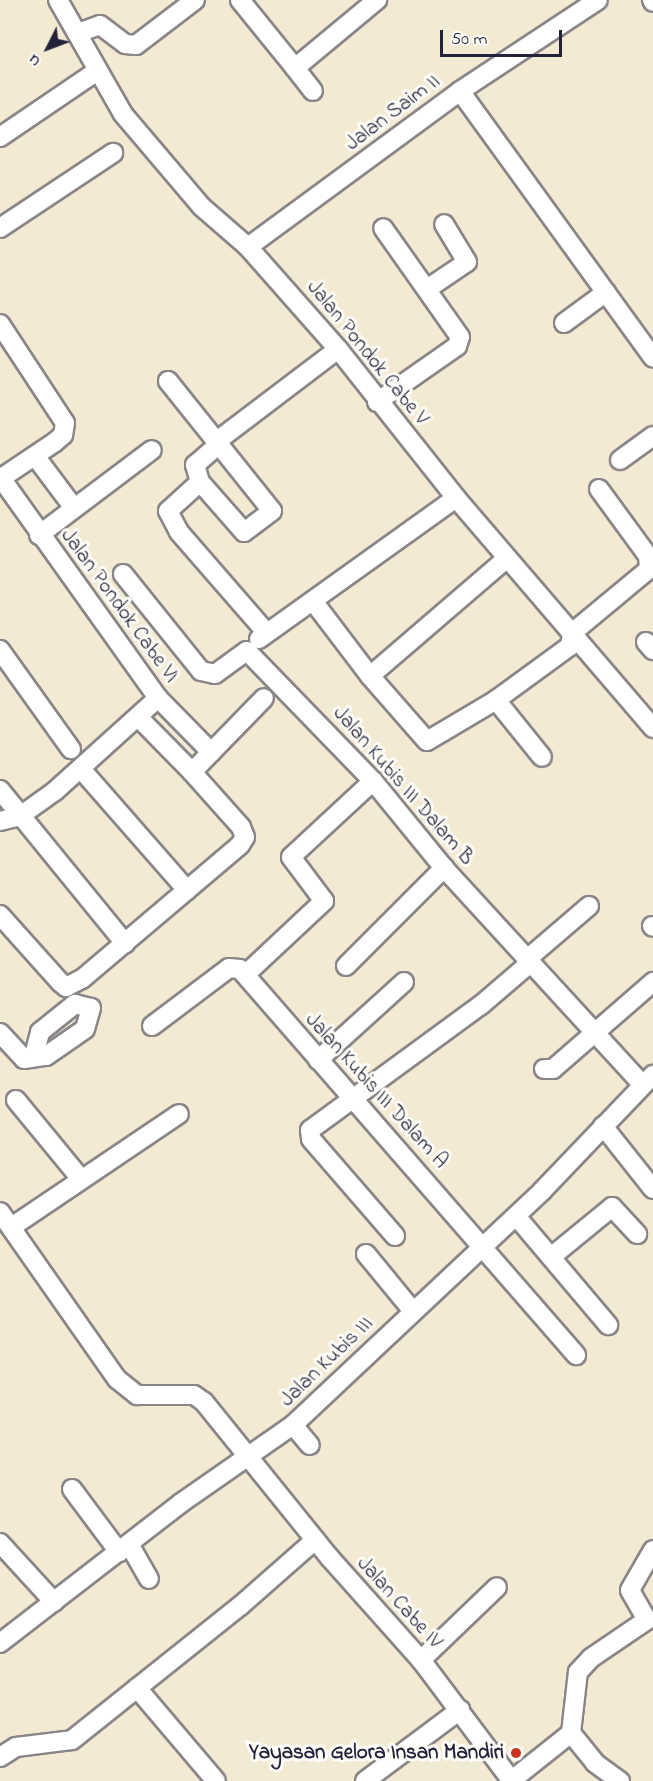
<!DOCTYPE html>
<style>
body{margin:0}
#map{position:relative;width:653px;height:1781px;overflow:hidden;background:#f3ead4;font-family:"Indie Flower",sans-serif}
div>[style]{position:absolute}
.roads{filter:drop-shadow(2px 0 #8a8688) drop-shadow(-2px 0 #8a8688) drop-shadow(0 2px #8a8688) drop-shadow(0 -2px #8a8688)}
.minor>*{height:18px;margin:-9px;padding:0 9px;transform-origin:9px;border-radius:9px;background:#fff}
.dots>*{width:16px;height:16px;translate:-50% -50%;box-sizing:border-box;border:3px solid #fdfcf7;border-radius:50%}
span{translate:-50% -50%;white-space:nowrap;text-align:center;line-height:1.15;-webkit-text-stroke:6px #fdfcf7;paint-order:stroke}
.street-label{font-size:21px;color:#22223b}
.poi-label{font-size:21px;color:#22223b;font-weight:700}
.right{translate:-100% -50%;text-align:right}
.north{position:absolute;left:18px;top:18px;width:60px;height:60px;-webkit-text-stroke:4px #fdfcf7;paint-order:stroke;rotate:228deg;font-size:16px;font-weight:700;line-height:24px;text-align:center;color:#22223b}
.north::after{content:'';display:block;margin:auto;width:21px;height:27px;background:#22223b;clip-path:polygon(50% 0,100% 100%,50% 72%,0 100%)}
.scale{position:absolute;left:440px;top:30px;width:122px;height:27px;box-sizing:border-box;border:3px solid #22223b;border-top:0;padding-left:8px;font-size:18px;line-height:21px;white-space:nowrap;color:#22223b;-webkit-text-stroke:4px #fdfcf7;paint-order:stroke}
</style>
<div id="map">
<div class="roads">
<div class="minor">
<i style="left:58px;top:0;width:131px;rotate:60.3deg"></i>
<i style="left:123px;top:114px;width:122px;rotate:49.7deg"></i>
<i style="left:202px;top:207px;width:61px;rotate:41deg"></i>
<i style="left:248px;top:247px;width:136px;rotate:48.6deg"></i>
<i style="left:338px;top:349px;width:190px;rotate:51.6deg"></i>
<i style="left:456px;top:498px;width:303px;rotate:49.4deg"></i>
<i style="left:240px;top:0;width:87px;rotate:51deg"></i>
<i style="left:295px;top:68px;width:107px;rotate:-39.7deg"></i>
<i style="left:652px;top:0;width:2px;rotate:63deg"></i>
<i style="left:78px;top:33px;width:23px;rotate:-20deg"></i>
<i style="left:100px;top:25px;width:31px;rotate:37deg"></i>
<i style="left:125px;top:44px;width:11px;rotate:5deg"></i>
<i style="left:136px;top:45px;width:74px;rotate:-37.3deg"></i>
<i style="left:295px;top:68px;width:29px;rotate:52deg"></i>
<i style="left:460px;top:91px;width:329px;rotate:54.1deg"></i>
<i style="left:0;top:137px;width:117px;rotate:-34.2deg"></i>
<i style="left:0;top:228px;width:136px;rotate:-33.6deg"></i>
<i style="left:248px;top:247px;width:263px;rotate:-36.3deg"></i>
<i style="left:460px;top:91px;width:165px;rotate:-33.4deg"></i>
<i style="left:427px;top:289px;width:48px;rotate:-34deg"></i>
<i style="left:467px;top:262px;width:44px;rotate:-121.2deg"></i>
<i style="left:564px;top:323px;width:52px;rotate:-36.4deg"></i>
<i style="left:0;top:324px;width:118px;rotate:56.7deg"></i>
<i style="left:65px;top:423px;width:12px;rotate:99deg"></i>
<i style="left:63px;top:435px;width:11px;rotate:139deg"></i>
<i style="left:55px;top:442px;width:66px;rotate:146.1deg"></i>
<i style="left:168px;top:381px;width:166px;rotate:51.3deg"></i>
<i style="left:272px;top:511px;width:35px;rotate:143deg"></i>
<i style="left:244px;top:532px;width:67px;rotate:-131.3deg"></i>
<i style="left:200px;top:482px;width:43px;rotate:137.8deg"></i>
<i style="left:168px;top:511px;width:24px;rotate:62deg"></i>
<i style="left:179px;top:532px;width:133px;rotate:49deg"></i>
<i style="left:377px;top:402px;width:98px;rotate:-35deg"></i>
<i style="left:457px;top:346px;width:9px;rotate:-72deg"></i>
<i style="left:460px;top:337px;width:133px;rotate:-125.2deg"></i>
<i style="left:217px;top:441px;width:152px;rotate:-37.2deg"></i>
<i style="left:35px;top:456px;width:65px;rotate:53.1deg"></i>
<i style="left:620px;top:460px;width:41px;rotate:-36deg"></i>
<i style="left:1px;top:478px;width:270px;rotate:54.5deg"></i>
<i style="left:158px;top:698px;width:76px;rotate:45.5deg"></i>
<i style="left:200px;top:482px;width:18px;rotate:-106deg"></i>
<i style="left:195px;top:465px;width:32px;rotate:-41deg"></i>
<i style="left:39px;top:535px;width:141px;rotate:-37deg"></i>
<i style="left:123px;top:574px;width:124px;rotate:51.2deg"></i>
<i style="left:201px;top:671px;width:14px;rotate:12deg"></i>
<i style="left:215px;top:674px;width:39px;rotate:-36deg"></i>
<i style="left:247px;top:651px;width:181px;rotate:45.9deg"></i>
<i style="left:373px;top:781px;width:112px;rotate:50.8deg"></i>
<i style="left:444px;top:868px;width:294px;rotate:47.5deg"></i>
<i style="left:313px;top:601px;width:94px;rotate:52.8deg"></i>
<i style="left:370px;top:676px;width:86px;rotate:48.8deg"></i>
<i style="left:427px;top:741px;width:80px;rotate:-30.7deg"></i>
<i style="left:496px;top:700px;width:92px;rotate:-36.1deg"></i>
<i style="left:570px;top:646px;width:13px;rotate:-81deg"></i>
<i style="left:572px;top:633px;width:100px;rotate:-39.7deg"></i>
<i style="left:649px;top:569px;width:13px;rotate:-94deg"></i>
<i style="left:648px;top:556px;width:83px;rotate:-126.2deg"></i>
<i style="left:259px;top:639px;width:242px;rotate:-35.6deg"></i>
<i style="left:646px;top:642px;width:11px;rotate:49deg"></i>
<i style="left:0;top:650px;width:122px;rotate:54.4deg"></i>
<i style="left:370px;top:676px;width:181px;rotate:-40.7deg"></i>
<i style="left:496px;top:700px;width:73px;rotate:51.1deg"></i>
<i style="left:138px;top:717px;width:77px;rotate:45.5deg"></i>
<i style="left:81px;top:769px;width:161px;rotate:48.8deg"></i>
<i style="left:0;top:790px;width:198px;rotate:50.8deg"></i>
<i style="left:0;top:821px;width:21px;rotate:-14deg"></i>
<i style="left:20px;top:816px;width:43px;rotate:-35.5deg"></i>
<i style="left:55px;top:791px;width:139px;rotate:-42.1deg"></i>
<i style="left:0;top:915px;width:90px;rotate:48.2deg"></i>
<i style="left:60px;top:982px;width:8px;rotate:40deg"></i>
<i style="left:66px;top:987px;width:18px;rotate:-27deg"></i>
<i style="left:82px;top:979px;width:207px;rotate:-40.3deg"></i>
<i style="left:240px;top:845px;width:9px;rotate:-58deg"></i>
<i style="left:245px;top:837px;width:11px;rotate:-112deg"></i>
<i style="left:241px;top:827px;width:74px;rotate:-131.7deg"></i>
<i style="left:192px;top:772px;width:103px;rotate:-45.8deg"></i>
<i style="left:652px;top:926px;width:1px;rotate:45deg"></i>
<i style="left:526px;top:960px;width:83px;rotate:-40.6deg"></i>
<i style="left:346px;top:966px;width:139px;rotate:-45deg"></i>
<i style="left:246px;top:974px;width:107px;rotate:-43.1deg"></i>
<i style="left:324px;top:901px;width:55px;rotate:-126.9deg"></i>
<i style="left:291px;top:857px;width:112px;rotate:-42.8deg"></i>
<i style="left:152px;top:1026px;width:96px;rotate:-37deg"></i>
<i style="left:229px;top:968px;width:11px;rotate:5deg"></i>
<i style="left:240px;top:969px;width:512px;rotate:48.96deg"></i>
<i style="left:0;top:1033px;width:35px;rotate:47deg"></i>
<i style="left:24px;top:1059px;width:22px;rotate:-8deg"></i>
<i style="left:46px;top:1056px;width:47px;rotate:-34.7deg"></i>
<i style="left:85px;top:1029px;width:22px;rotate:-74deg"></i>
<i style="left:34px;top:1055px;width:24px;rotate:-75deg"></i>
<i style="left:40px;top:1032px;width:45px;rotate:-38.7deg"></i>
<i style="left:75px;top:1004px;width:16px;rotate:14deg"></i>
<i style="left:318px;top:1060px;width:116px;rotate:-42.2deg"></i>
<i style="left:544px;top:1069px;width:9px"></i>
<i style="left:553px;top:1069px;width:133px;rotate:-41deg"></i>
<i style="left:16px;top:1100px;width:102px;rotate:50.6deg"></i>
<i style="left:603px;top:1126px;width:80px;rotate:51.6deg"></i>
<i style="left:0;top:1212px;width:204px;rotate:55deg"></i>
<i style="left:117px;top:1379px;width:26px;rotate:39deg"></i>
<i style="left:137px;top:1395px;width:57px"></i>
<i style="left:194px;top:1395px;width:12px;rotate:35deg"></i>
<i style="left:204px;top:1402px;width:201px;rotate:51.1deg"></i>
<i style="left:330px;top:1558px;width:137px;rotate:48.3deg"></i>
<i style="left:421px;top:1660px;width:151px;rotate:53.1deg"></i>
<i style="left:516px;top:1216px;width:143px;rotate:49.8deg"></i>
<i style="left:13px;top:1226px;width:200px;rotate:-34deg"></i>
<i style="left:395px;top:1236px;width:128px;rotate:-130.9deg"></i>
<i style="left:311px;top:1139px;width:9px;rotate:-96deg"></i>
<i style="left:310px;top:1130px;width:212px;rotate:-36.2deg"></i>
<i style="left:481px;top:1005px;width:65px;rotate:-40.6deg"></i>
<i style="left:366px;top:1254px;width:72px;rotate:50.6deg"></i>
<i style="left:551px;top:1257px;width:79px;rotate:-39.3deg"></i>
<i style="left:612px;top:1207px;width:37px;rotate:47deg"></i>
<i style="left:293px;top:1425px;width:26px;rotate:50deg"></i>
<i style="left:72px;top:1489px;width:79px;rotate:53.3deg"></i>
<i style="left:0;top:1543px;width:80px;rotate:47.5deg"></i>
<i style="left:129px;top:1544px;width:40px;rotate:60.3deg"></i>
<i style="left:0;top:1643px;width:229px;rotate:-37.7deg"></i>
<i style="left:181px;top:1503px;width:136px;rotate:-34.9deg"></i>
<i style="left:293px;top:1425px;width:342px;rotate:-43.2deg"></i>
<i style="left:542px;top:1191px;width:161px;rotate:-46.3deg"></i>
<i style="left:421px;top:1660px;width:105px;rotate:-43.8deg"></i>
<i style="left:137px;top:1688px;width:122px;rotate:49.7deg"></i>
<i style="left:571px;top:1733px;width:38px;rotate:51deg"></i>
<i style="left:595px;top:1763px;width:31px;rotate:36deg"></i>
<i style="left:0;top:1757px;width:19px;rotate:-32deg"></i>
<i style="left:16px;top:1747px;width:56px;rotate:-7.1deg"></i>
<i style="left:72px;top:1740px;width:215px;rotate:-38.6deg"></i>
<i style="left:240px;top:1606px;width:100px;rotate:-41.3deg"></i>
<i style="left:512px;top:1780px;width:75px;rotate:-38.5deg"></i>
<i style="left:571px;top:1733px;width:61px;rotate:-83.5deg"></i>
<i style="left:578px;top:1672px;width:19px;rotate:-47deg"></i>
<i style="left:591px;top:1658px;width:68px;rotate:-34.2deg"></i>
<i style="left:647px;top:1620px;width:34px;rotate:-120deg"></i>
<i style="left:630px;top:1590px;width:46px;rotate:-60.1deg"></i>
<i style="left:365px;top:1781px;width:119px;rotate:-36.8deg"></i>
</div>
</div>
<div class="dots">
<i style="left:516px;top:1753px;background:#c8321e"></i>
</div>
<div class="street-label">
<span style="left:393px;top:113px;rotate:-37deg">Jalan Saim II</span>
<span style="left:367px;top:353px;rotate:51deg">Jalan Pondok Cabe V</span>
<span style="left:119px;top:606px;rotate:54deg">Jalan Pondok Cabe VI</span>
<span style="left:403px;top:786px;rotate:49deg">Jalan Kubis III Dalam B</span>
<span style="left:376px;top:1091px;rotate:48deg">Jalan Kubis III Dalam A</span>
<span style="left:327px;top:1362px;rotate:-44deg">Jalan Kubis III</span>
<span style="left:399px;top:1603px;rotate:48deg">Jalan Cabe IV</span>
</div>
<div class="poi-label">
<span class="right" style="left:504px;top:1753px">Yayasan Gelora Insan Mandiri</span>
</div>
<div class="north">U</div>
<div class="scale">50 m</div>
</div>
